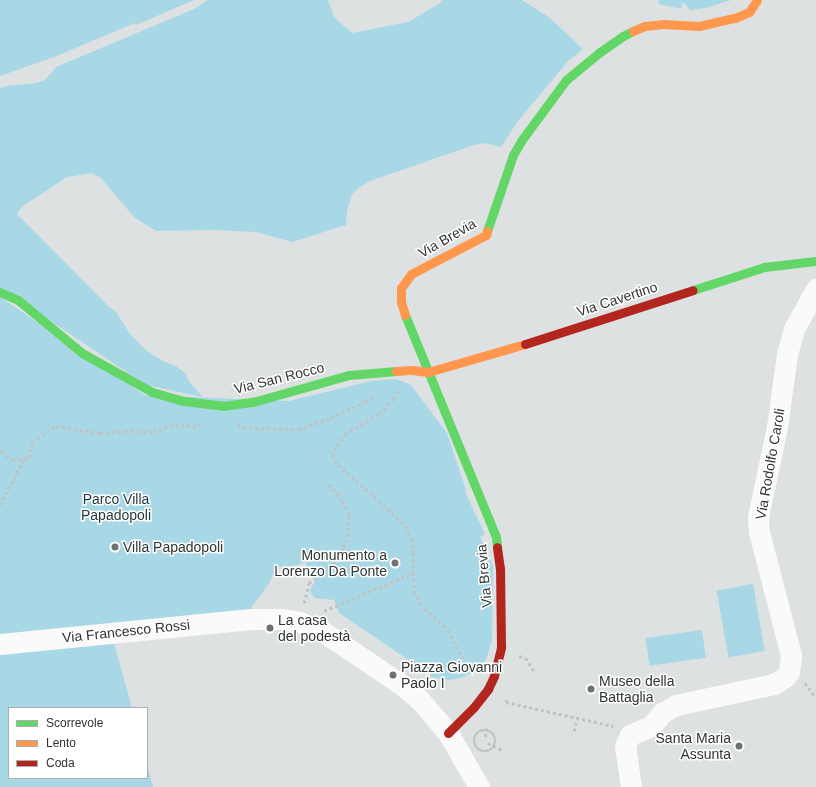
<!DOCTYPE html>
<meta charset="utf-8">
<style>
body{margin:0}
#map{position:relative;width:816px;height:787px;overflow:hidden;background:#dee1e2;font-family:Helvetica,sans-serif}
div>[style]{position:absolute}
.green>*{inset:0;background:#a8d8e5;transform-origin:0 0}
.path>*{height:2.5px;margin-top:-1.25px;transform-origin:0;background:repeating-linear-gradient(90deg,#c1c2c2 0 3px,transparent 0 6px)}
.path>.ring{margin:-1.25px;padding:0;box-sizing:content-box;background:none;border:2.5px solid #c1c2c2;border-radius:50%}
.street>*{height:21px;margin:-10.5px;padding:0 10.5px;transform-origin:10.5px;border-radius:10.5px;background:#fafafb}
.fast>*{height:9px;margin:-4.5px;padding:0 4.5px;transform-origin:4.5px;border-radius:4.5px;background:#63d668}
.slow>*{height:9px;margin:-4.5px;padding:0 4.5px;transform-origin:4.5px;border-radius:4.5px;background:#ff974d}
.jam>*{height:9px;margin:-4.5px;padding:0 4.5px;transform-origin:4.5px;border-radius:4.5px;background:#b3261e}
.dots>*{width:11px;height:11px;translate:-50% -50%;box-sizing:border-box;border:2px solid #fff;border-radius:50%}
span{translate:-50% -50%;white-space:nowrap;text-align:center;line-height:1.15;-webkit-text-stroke:3px #fff;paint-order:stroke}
.street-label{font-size:14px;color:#313434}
.park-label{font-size:14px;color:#1f363c}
.poi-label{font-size:14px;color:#313434}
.left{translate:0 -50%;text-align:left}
.right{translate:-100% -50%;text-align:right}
.legend{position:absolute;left:8px;top:707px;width:140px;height:72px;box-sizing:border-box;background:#fff;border:1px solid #adaeae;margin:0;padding:5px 7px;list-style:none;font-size:12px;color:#313434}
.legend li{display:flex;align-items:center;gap:8px;height:20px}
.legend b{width:20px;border:1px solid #adaeae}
</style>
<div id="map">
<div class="green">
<i style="clip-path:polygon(0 0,194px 0,136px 25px,135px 23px,54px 57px,0 76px)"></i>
<i style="clip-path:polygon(208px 0,328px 0,334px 17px,352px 33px,408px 22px,442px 2px,441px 0,522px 0,550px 18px,583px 49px,568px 61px,518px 121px,501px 147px,484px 143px,474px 145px,370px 181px,360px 187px,352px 194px,347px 211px,346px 225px,292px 242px,256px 232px,213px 230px,156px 231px,134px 217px,100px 177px,92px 173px,67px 177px,23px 206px,17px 214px,108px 306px,116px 312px,130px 334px,147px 351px,163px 361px,176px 366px,185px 373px,190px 383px,203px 397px,146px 385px,0 287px,0 88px,7px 86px,37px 83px,45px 80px,56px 67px,194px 9px)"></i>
<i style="clip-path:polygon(659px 0,731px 0,706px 8px,690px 10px,683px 2px,681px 9px,659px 4px)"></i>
<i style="clip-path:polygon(0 297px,145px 395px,289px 401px,371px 381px,396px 379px,411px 385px,447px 433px,466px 490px,465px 492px,485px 534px,480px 537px,493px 566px,492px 640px,486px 660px,475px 670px,461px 678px,449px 680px,430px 677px,432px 671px,419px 667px,339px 613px,334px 600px,315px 598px,312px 595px,310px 590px,312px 586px,315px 582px,305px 562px,295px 566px,276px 567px,270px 582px,249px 611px,0 637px)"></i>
<i style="left:753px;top:584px;width:68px;height:37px;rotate:80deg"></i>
<i style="left:702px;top:630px;width:28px;height:57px;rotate:82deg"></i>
<i style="clip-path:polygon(113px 639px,132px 708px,9px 708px,9px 778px,147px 778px,147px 764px,153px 787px,0 787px,0 650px)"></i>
</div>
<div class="path">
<i style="left:398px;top:391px;width:9px;rotate:117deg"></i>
<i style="left:394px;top:399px;width:22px;rotate:133deg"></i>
<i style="left:379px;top:415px;width:38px;rotate:150deg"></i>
<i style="left:346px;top:434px;width:16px;rotate:128deg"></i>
<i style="left:336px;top:447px;width:9px;rotate:111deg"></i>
<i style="left:333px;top:455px;width:6px;rotate:72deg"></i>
<i style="left:335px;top:461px;width:11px;rotate:45deg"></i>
<i style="left:343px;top:469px;width:85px;rotate:42.1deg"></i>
<i style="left:406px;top:526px;width:14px;rotate:65deg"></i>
<i style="left:412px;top:539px;width:14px;rotate:82deg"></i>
<i style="left:414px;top:553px;width:20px;rotate:93deg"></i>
<i style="left:238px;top:425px;width:6px;rotate:31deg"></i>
<i style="left:243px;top:428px;width:55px;rotate:1deg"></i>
<i style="left:298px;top:429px;width:35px;rotate:-18deg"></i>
<i style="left:331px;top:418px;width:38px;rotate:-25deg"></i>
<i style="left:366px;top:402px;width:13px;rotate:-39deg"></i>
<i style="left:0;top:452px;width:2px;rotate:-27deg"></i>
<i style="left:2px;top:451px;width:13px;rotate:42deg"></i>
<i style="left:12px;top:460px;width:17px;rotate:-7deg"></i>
<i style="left:29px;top:458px;width:16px;rotate:-79deg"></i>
<i style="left:32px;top:442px;width:29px;rotate:-34deg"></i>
<i style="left:56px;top:426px;width:45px;rotate:9deg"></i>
<i style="left:100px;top:433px;width:25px;rotate:-5deg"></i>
<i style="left:125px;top:431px;width:28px;rotate:2deg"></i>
<i style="left:153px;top:432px;width:23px;rotate:-20deg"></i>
<i style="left:175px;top:424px;width:18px;rotate:9deg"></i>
<i style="left:193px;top:427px;width:7px;rotate:-16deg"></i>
<i style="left:0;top:505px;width:52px;rotate:-62.4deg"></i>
<i style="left:304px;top:603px;width:21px;rotate:-76deg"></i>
<i style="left:309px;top:583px;width:33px;rotate:-39deg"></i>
<i style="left:335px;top:562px;width:17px;rotate:-57deg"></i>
<i style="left:344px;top:548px;width:11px;rotate:-75deg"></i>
<i style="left:347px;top:537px;width:22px;rotate:-85deg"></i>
<i style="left:349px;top:515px;width:16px;rotate:-117deg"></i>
<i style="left:342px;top:501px;width:23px;rotate:-128deg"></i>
<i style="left:324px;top:611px;width:97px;rotate:-23.1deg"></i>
<i style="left:413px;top:573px;width:18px;rotate:84deg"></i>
<i style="left:415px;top:591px;width:12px;rotate:66deg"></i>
<i style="left:420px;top:602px;width:9px;rotate:54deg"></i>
<i style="left:425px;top:609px;width:31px;rotate:42deg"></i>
<i style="left:448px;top:630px;width:49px;rotate:63.4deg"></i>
<i style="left:519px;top:656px;width:7px;rotate:16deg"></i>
<i style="left:526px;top:658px;width:15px;rotate:58deg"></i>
<i style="left:805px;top:683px;width:18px;rotate:52deg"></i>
<i style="left:507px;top:700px;width:2px;rotate:117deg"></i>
<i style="left:506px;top:702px;width:110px;rotate:12.6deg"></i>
<i class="ring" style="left:474px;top:730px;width:19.5px;height:19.5px"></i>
<i style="left:574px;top:731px;width:9px;rotate:-77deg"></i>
<i style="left:485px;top:737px;width:10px;rotate:-79deg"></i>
<i style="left:488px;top:743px;width:18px;rotate:27deg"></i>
</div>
<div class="street">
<i style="left:0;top:644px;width:252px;rotate:-5.7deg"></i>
<i style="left:251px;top:619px;width:31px"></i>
<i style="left:282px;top:619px;width:18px;rotate:9deg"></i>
<i style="left:300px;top:622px;width:27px;rotate:24deg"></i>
<i style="left:325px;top:633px;width:93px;rotate:34deg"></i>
<i style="left:402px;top:685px;width:23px;rotate:40deg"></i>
<i style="left:420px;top:700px;width:43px;rotate:49.7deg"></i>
<i style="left:448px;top:733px;width:62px;rotate:60.1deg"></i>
<i style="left:631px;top:787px;width:41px;rotate:-98.3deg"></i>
<i style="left:625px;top:746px;width:12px;rotate:-66deg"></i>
<i style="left:630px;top:735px;width:23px;rotate:-23deg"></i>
<i style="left:651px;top:726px;width:17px;rotate:-50deg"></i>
<i style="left:662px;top:713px;width:16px;rotate:-30deg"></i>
<i style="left:676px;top:705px;width:100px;rotate:-12.1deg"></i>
<i style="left:774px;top:684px;width:13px;rotate:-32deg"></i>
<i style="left:785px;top:677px;width:6px;rotate:-51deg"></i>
<i style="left:789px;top:672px;width:17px;rotate:-83deg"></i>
<i style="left:791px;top:655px;width:127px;rotate:-104.6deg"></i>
<i style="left:759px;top:532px;width:15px;rotate:-94deg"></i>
<i style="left:758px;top:517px;width:92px;rotate:-78.1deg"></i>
<i style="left:777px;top:427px;width:74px;rotate:-82.2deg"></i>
<i style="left:787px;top:354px;width:26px;rotate:-74deg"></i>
<i style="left:794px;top:329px;width:46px;rotate:-61.2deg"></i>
</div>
<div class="fast">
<i style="left:487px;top:231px;width:80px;rotate:-71.1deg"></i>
<i style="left:513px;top:155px;width:16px;rotate:-60deg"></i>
<i style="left:521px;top:141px;width:76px;rotate:-53.6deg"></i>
<i style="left:566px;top:80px;width:44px;rotate:-39.5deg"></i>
<i style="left:600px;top:52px;width:28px;rotate:-35deg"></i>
<i style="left:623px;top:36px;width:11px;rotate:-27deg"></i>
<i style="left:693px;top:290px;width:75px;rotate:-17.9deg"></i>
<i style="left:764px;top:267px;width:52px;rotate:-6.6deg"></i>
<i style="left:0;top:292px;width:20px;rotate:24deg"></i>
<i style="left:18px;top:300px;width:83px;rotate:39.6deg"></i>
<i style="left:82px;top:353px;width:80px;rotate:29.1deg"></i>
<i style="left:152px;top:392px;width:33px;rotate:16deg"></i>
<i style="left:184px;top:401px;width:39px;rotate:7deg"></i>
<i style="left:223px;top:406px;width:30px;rotate:-8deg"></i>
<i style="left:253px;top:402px;width:100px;rotate:-15.7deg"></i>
<i style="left:349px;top:375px;width:47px;rotate:-4.9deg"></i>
<i style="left:405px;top:315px;width:240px;rotate:67.7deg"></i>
<i style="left:496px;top:537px;width:10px;rotate:84deg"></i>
</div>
<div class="slow">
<i style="left:633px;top:31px;width:13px;rotate:-23deg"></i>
<i style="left:645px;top:26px;width:18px;rotate:-6deg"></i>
<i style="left:663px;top:24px;width:36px;rotate:3deg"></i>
<i style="left:699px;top:26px;width:37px;rotate:-13deg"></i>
<i style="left:735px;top:18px;width:15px;rotate:-23deg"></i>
<i style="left:749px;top:12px;width:14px;rotate:-56deg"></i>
<i style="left:405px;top:315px;width:14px;rotate:-107deg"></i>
<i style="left:401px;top:302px;width:14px;rotate:-90deg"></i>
<i style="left:401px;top:288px;width:17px;rotate:-54deg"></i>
<i style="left:411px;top:274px;width:85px;rotate:-27.5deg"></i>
<i style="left:486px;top:235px;width:4px;rotate:-76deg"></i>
<i style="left:396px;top:371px;width:16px;rotate:-4deg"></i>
<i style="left:412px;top:370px;width:16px;rotate:7deg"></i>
<i style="left:428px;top:372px;width:101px;rotate:-16.1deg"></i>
</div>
<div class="jam">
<i style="left:525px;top:344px;width:176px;rotate:-17.8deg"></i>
<i style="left:448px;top:733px;width:37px;rotate:-45deg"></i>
<i style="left:474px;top:707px;width:23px;rotate:-52deg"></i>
<i style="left:488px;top:689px;width:14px;rotate:-65deg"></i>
<i style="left:494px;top:676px;width:30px;rotate:-76deg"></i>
<i style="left:501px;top:647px;width:78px;rotate:-90.7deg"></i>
<i style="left:500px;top:569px;width:22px;rotate:-98deg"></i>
</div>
<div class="dots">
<i style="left:115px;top:547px;background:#6e7171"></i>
<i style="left:395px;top:563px;background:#6e7171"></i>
<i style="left:270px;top:628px;background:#6e7171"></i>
<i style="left:393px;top:675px;background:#6e7171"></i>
<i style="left:591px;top:689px;background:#6e7171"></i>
<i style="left:739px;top:746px;background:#6e7171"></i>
</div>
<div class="street-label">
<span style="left:447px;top:238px;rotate:-30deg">Via Brevia</span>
<span style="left:617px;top:299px;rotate:-18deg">Via Cavertino</span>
<span style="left:279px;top:378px;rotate:-14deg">Via San Rocco</span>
<span style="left:770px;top:464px;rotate:-80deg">Via Rodolfo Caroli</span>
<span style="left:484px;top:576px;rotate:-95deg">Via Brevia</span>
<span style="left:126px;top:631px;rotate:-6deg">Via Francesco Rossi</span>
</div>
<div class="park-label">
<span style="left:116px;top:507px">Parco Villa<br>Papadopoli</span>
</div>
<div class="poi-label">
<span class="left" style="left:123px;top:547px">Villa Papadopoli</span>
<span class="right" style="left:387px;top:563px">Monumento a<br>Lorenzo Da Ponte</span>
<span class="left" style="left:278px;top:628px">La casa<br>del podestà</span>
<span class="left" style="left:401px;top:675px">Piazza Giovanni<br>Paolo I</span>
<span class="left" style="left:599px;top:689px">Museo della<br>Battaglia</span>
<span class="right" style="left:731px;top:746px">Santa Maria<br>Assunta</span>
</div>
<ul class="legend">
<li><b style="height:5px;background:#63d668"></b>Scorrevole</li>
<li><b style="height:5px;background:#ff974d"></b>Lento</li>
<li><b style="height:5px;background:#b3261e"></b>Coda</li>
</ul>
</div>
